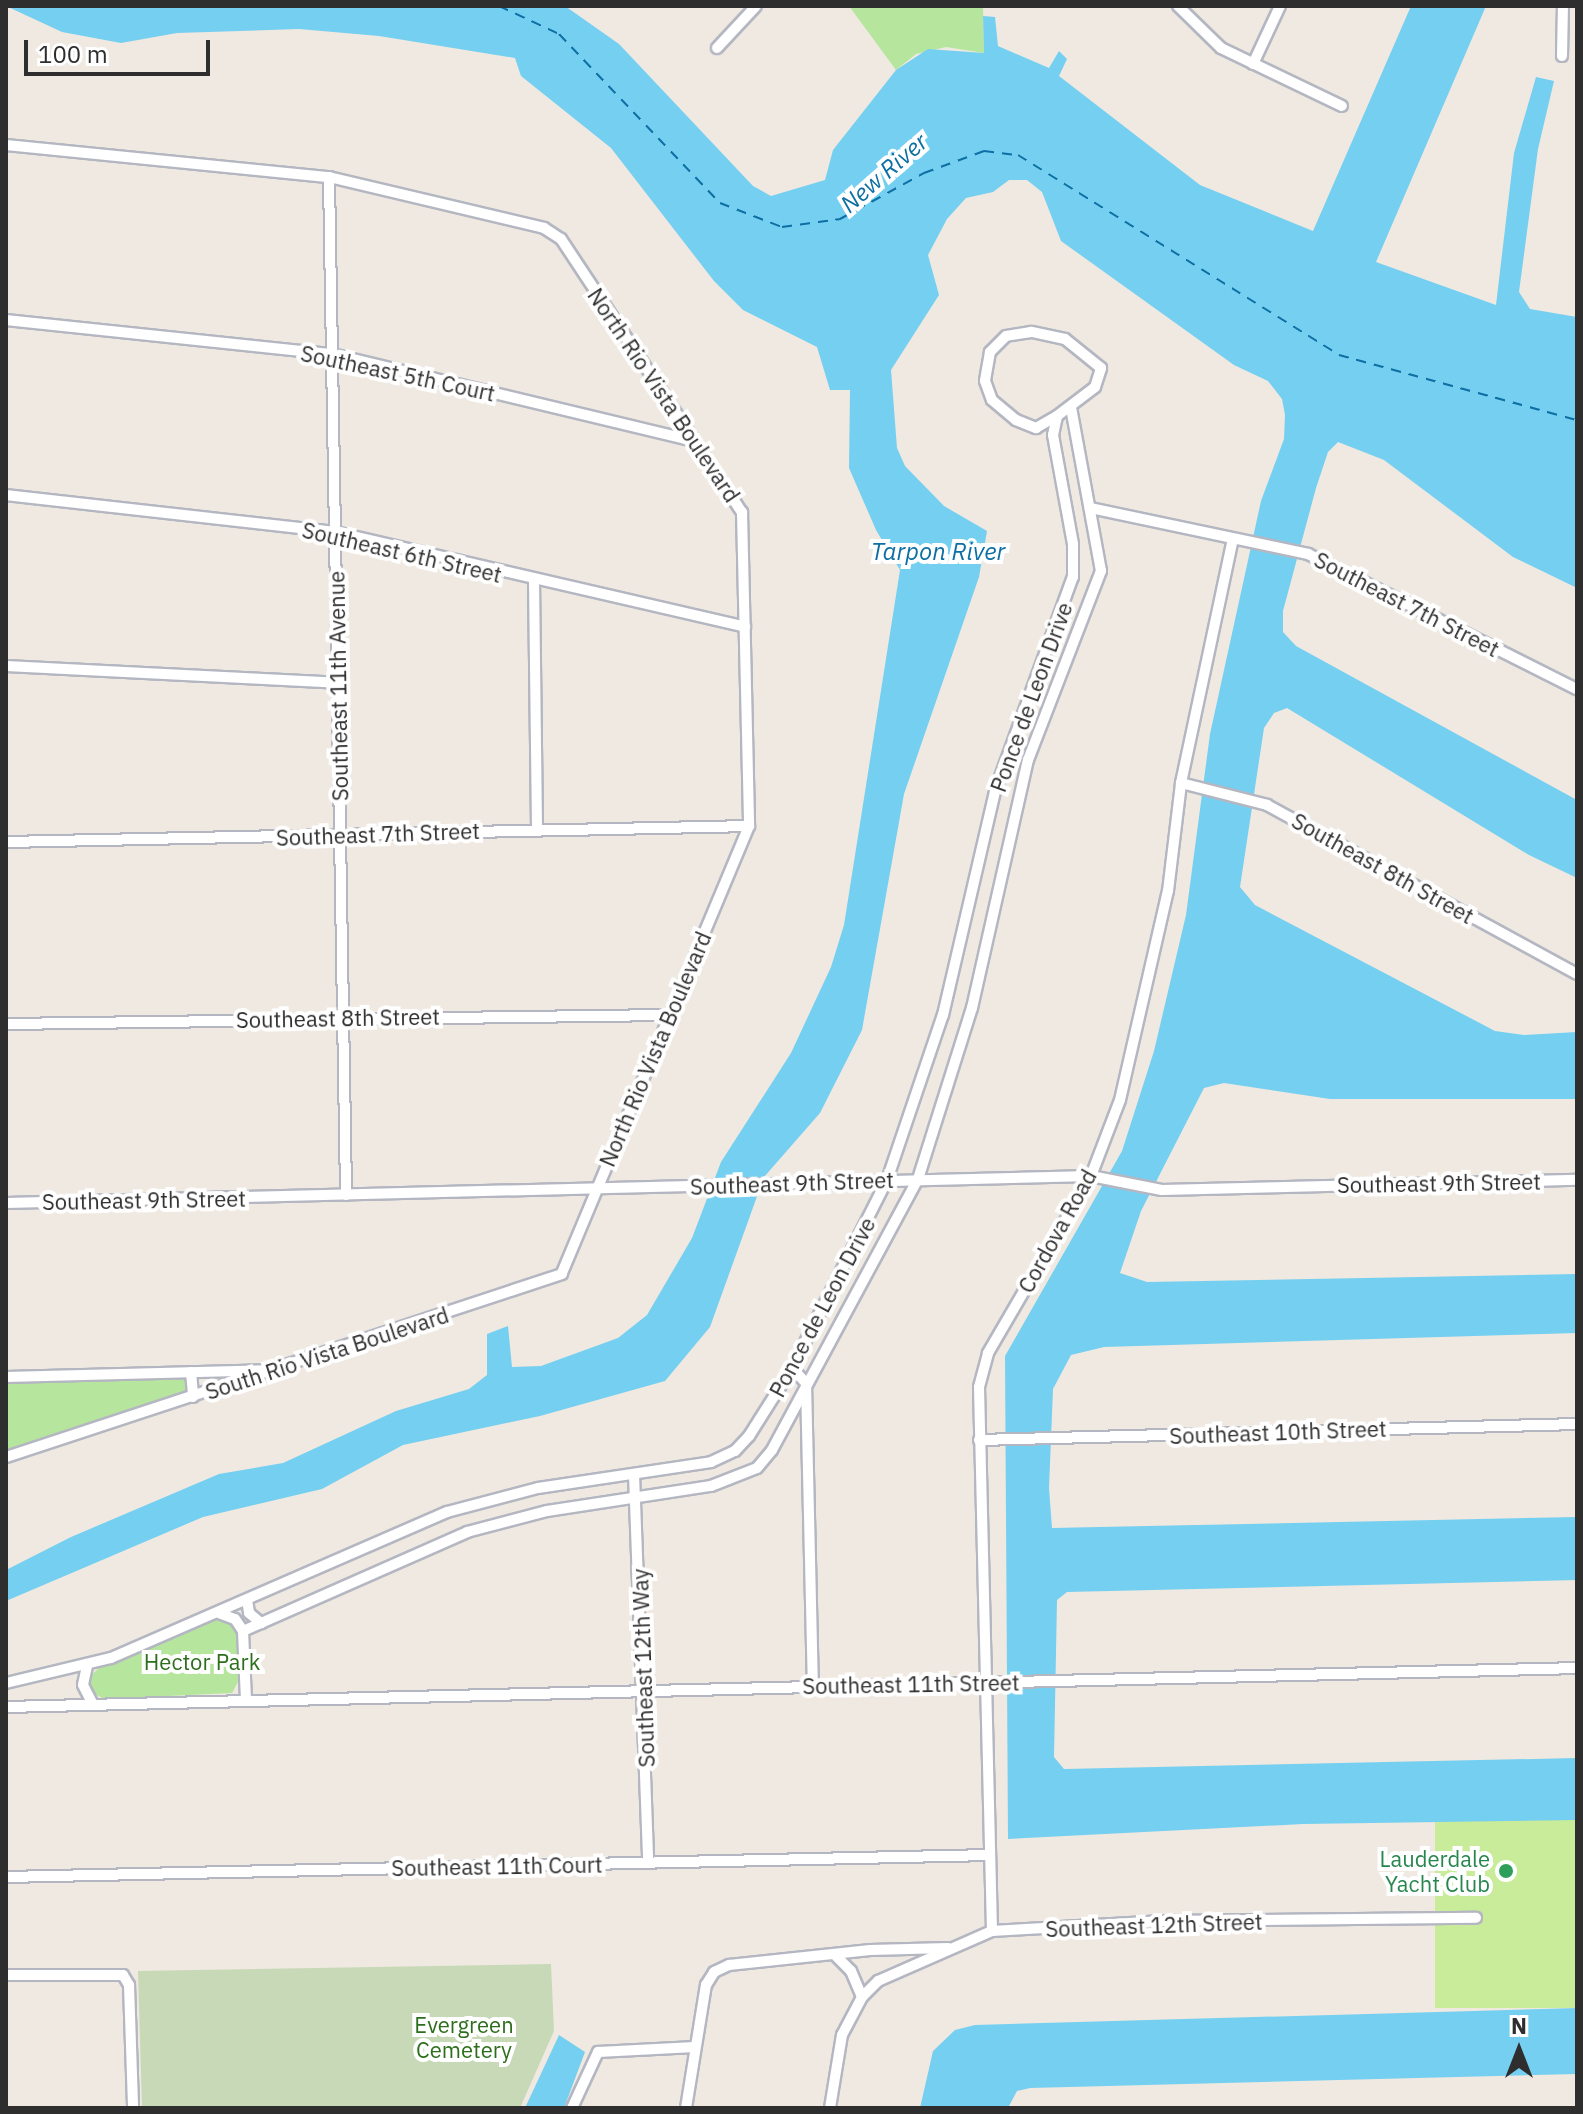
<!DOCTYPE html>
<style>
body{margin:0}
#map{position:relative;width:1583px;height:2114px;overflow:hidden;background:#efe9e1;font-family:"IBM Plex Sans",sans-serif}
div>[style]{position:absolute}
.green>*{inset:0;background:#b6e59e}
.cemetery>*{inset:0;background:#c8d9b8}
.pitch>*{inset:0;background:#c9ec9a;transform-origin:0 0}
.water>*{inset:0;background:#75cff0}
.ferry>*{height:2px;margin-top:-1px;transform-origin:0;background:repeating-linear-gradient(90deg,#0d6fa3 0 10px,transparent 0 18px)}
.roads{filter:drop-shadow(2px 0 #b4b7c1) drop-shadow(-2px 0 #b4b7c1) drop-shadow(0 2px #b4b7c1) drop-shadow(0 -2px #b4b7c1)}
.minor>*{height:10px;margin:-5px;padding:0 5px;transform-origin:5px;border-radius:5px;background:#fff}
.dots>*{width:22px;height:22px;translate:-50% -50%;box-sizing:border-box;border:4px solid #fff;border-radius:50%}
span{translate:-50% -50%;white-space:nowrap;text-align:center;line-height:1.15;-webkit-text-stroke:8px #fff;paint-order:stroke}
.street-label{font-size:22px;color:#2e2e2e}
.park-label{font-size:22px;color:#2c6e1b}
.leisure-label{font-size:22px;color:#27864d}
.right{translate:-100% -50%;text-align:right}
.water-label{font-size:24px;color:#0d6fa3;font-style:italic}
.frame{position:absolute;inset:0;border:8px solid #2e2e2e;pointer-events:none}
.north{position:absolute;left:1479px;top:2010px;width:80px;height:80px;-webkit-text-stroke:6px #fff;paint-order:stroke;rotate:0deg;font-size:22px;font-weight:700;line-height:32px;text-align:center;color:#2e2e2e}
.north::after{content:'';display:block;margin:auto;width:28px;height:36px;background:#2e2e2e;clip-path:polygon(50% 0,100% 100%,50% 72%,0 100%)}
.scale{position:absolute;left:24px;top:40px;width:186px;height:36px;box-sizing:border-box;border:4px solid #2e2e2e;border-top:0;padding-left:10px;font-size:24px;line-height:28px;white-space:nowrap;color:#2e2e2e;-webkit-text-stroke:6px #fff;paint-order:stroke}
</style>
<div id="map">
<div class="green">
<i style="clip-path:polygon(849px 6px,983px 6px,984px 53px,946px 47px,916px 54px,896px 70px)"></i>
<i style="clip-path:polygon(186px 1377px,191px 1380px,188px 1393px,6px 1453px,6px 1380px)"></i>
<i style="clip-path:polygon(218px 1618px,232px 1623px,237px 1636px,238px 1682px,232px 1693px,104px 1699px,91px 1692px,89px 1677px,99px 1668px)"></i>
</div>
<div class="cemetery">
<i style="clip-path:polygon(551px 1964px,554px 2031px,520px 2108px,142px 2108px,138px 1971px)"></i>
</div>
<div class="pitch">
<i style="left:1577px;top:1820px;width:188px;height:142px;rotate:90deg"></i>
</div>
<div class="water">
<i style="clip-path:polygon(6px 6px,565px 6px,619px 44px,753px 186px,771px 196px,825px 180px,833px 150px,896px 70px,928px 49px,984px 53px,983px 16px,995px 17px,998px 46px,1049px 68px,1059px 51px,1067px 59px,1059px 76px,1200px 185px,1313px 231px,1411px 6px,1486px 6px,1376px 262px,1496px 305px,1514px 153px,1536px 77px,1554px 81px,1538px 149px,1519px 292px,1530px 309px,1577px 317px,1577px 588px,1513px 557px,1384px 460px,1338px 442px,1328px 452px,1316px 488px,1283px 611px,1283px 632px,1296px 646px,1577px 800px,1577px 878px,1529px 855px,1287px 708px,1274px 713px,1264px 728px,1240px 887px,1255px 905px,1495px 1031px,1524px 1035px,1577px 1032px,1577px 1099px,1330px 1099px,1224px 1083px,1204px 1088px,1141px 1211px,1120px 1273px,1147px 1282px,1577px 1274px,1577px 1333px,1104px 1347px,1071px 1355px,1053px 1389px,1049px 1488px,1052px 1528px,1577px 1517px,1577px 1580px,1067px 1592px,1057px 1600px,1054px 1757px,1064px 1769px,1577px 1758px,1577px 1820px,1303px 1824px,1008px 1839px,1005px 1356px,1122px 1151px,1154px 1051px,1186px 915px,1210px 734px,1261px 501px,1284px 439px,1285px 415px,1282px 399px,1268px 381px,1234px 365px,1061px 241px,1042px 192px,1027px 180px,1009px 180px,993px 192px,966px 198px,947px 219px,928px 255px,939px 295px,891px 370px,897px 448px,905px 466px,944px 506px,987px 531px,979px 577px,904px 794px,862px 1030px,820px 1113px,764px 1177px,710px 1327px,665px 1381px,540px 1416px,403px 1445px,322px 1489px,203px 1517px,6px 1601px,6px 1570px,71px 1537px,219px 1474px,283px 1463px,396px 1411px,469px 1389px,487px 1375px,487px 1334px,508px 1326px,512px 1367px,541px 1366px,618px 1338px,647px 1315px,692px 1238px,721px 1162px,791px 1053px,831px 967px,844px 925px,900px 570px,876px 530px,849px 468px,850px 390px,830px 390px,817px 347px,743px 310px,714px 281px,611px 148px,521px 76px,515px 58px,379px 36px,299px 29px,177px 33px,121px 43px,62px 32px)"></i>
<i style="clip-path:polygon(1577px 2008px,1577px 2074px,1030px 2088px,1017px 2091px,1008px 2108px,920px 2108px,933px 2051px,955px 2030px,975px 2025px)"></i>
<i style="clip-path:polygon(559px 2035px,585px 2052px,564px 2108px,525px 2108px)"></i>
</div>
<div class="ferry">
<i style="left:499px;top:6px;width:66px;rotate:25deg"></i>
<i style="left:559px;top:34px;width:233px;rotate:46.4deg"></i>
<i style="left:720px;top:203px;width:66px;rotate:21.2deg"></i>
<i style="left:782px;top:227px;width:59px;rotate:-7.9deg"></i>
<i style="left:840px;top:219px;width:96px;rotate:-28.7deg"></i>
<i style="left:924px;top:173px;width:64px;rotate:-20.1deg"></i>
<i style="left:984px;top:151px;width:34px;rotate:7deg"></i>
<i style="left:1018px;top:155px;width:378px;rotate:31.9deg"></i>
<i style="left:1339px;top:355px;width:247px;rotate:15.3deg"></i>
</div>
<div class="roads">
<div class="minor">
<i style="left:1178px;top:6px;width:60px;rotate:44.3deg"></i>
<i style="left:1221px;top:48px;width:134px;rotate:25.6deg"></i>
<i style="left:717px;top:48px;width:57px;rotate:-47.1deg"></i>
<i style="left:1562px;top:56px;width:50px;rotate:-88.9deg"></i>
<i style="left:1253px;top:64px;width:64px;rotate:-65deg"></i>
<i style="left:6px;top:145px;width:325px;rotate:5.7deg"></i>
<i style="left:329px;top:177px;width:221px;rotate:13.3deg"></i>
<i style="left:544px;top:228px;width:20px;rotate:33deg"></i>
<i style="left:561px;top:239px;width:328px;rotate:56.5deg"></i>
<i style="left:742px;top:512px;width:314px;rotate:88.7deg"></i>
<i style="left:749px;top:826px;width:485px;rotate:112.7deg"></i>
<i style="left:562px;top:1274px;width:585px;rotate:161.78deg"></i>
<i style="left:329px;top:177px;width:1018px;rotate:89.04deg"></i>
<i style="left:6px;top:320px;width:328px;rotate:6deg"></i>
<i style="left:332px;top:354px;width:369px;rotate:13.5deg"></i>
<i style="left:6px;top:495px;width:331px;rotate:6.4deg"></i>
<i style="left:335px;top:532px;width:421px;rotate:13deg"></i>
<i style="left:1090px;top:508px;width:223px;rotate:11.9deg"></i>
<i style="left:1308px;top:554px;width:301px;rotate:26.7deg"></i>
<i style="left:534px;top:581px;width:248px;rotate:89.3deg"></i>
<i style="left:6px;top:666px;width:332px;rotate:2.9deg"></i>
<i style="left:1181px;top:783px;width:89px;rotate:14.3deg"></i>
<i style="left:1267px;top:805px;width:353px;rotate:28.6deg"></i>
<i style="left:6px;top:842px;width:743px;rotate:-1.23deg"></i>
<i style="left:6px;top:1024px;width:663px;rotate:-0.78deg"></i>
<i style="left:6px;top:1203px;width:1085px;rotate:-1.43deg"></i>
<i style="left:1091px;top:1176px;width:72px;rotate:11.2deg"></i>
<i style="left:1162px;top:1190px;width:415px;rotate:-1.4deg"></i>
<i style="left:792px;top:1368px;width:21px;rotate:47deg"></i>
<i style="left:806px;top:1383px;width:302px;rotate:88.7deg"></i>
<i style="left:191px;top:1372px;width:25px;rotate:85deg"></i>
<i style="left:6px;top:1377px;width:260px;rotate:-1.5deg"></i>
<i style="left:979px;top:1440px;width:598px;rotate:-1.53deg"></i>
<i style="left:634px;top:1474px;width:388px;rotate:87.9deg"></i>
<i style="left:247px;top:1600px;width:13px;rotate:81deg"></i>
<i style="left:249px;top:1613px;width:16px;rotate:40deg"></i>
<i style="left:219px;top:1613px;width:17px;rotate:21deg"></i>
<i style="left:235px;top:1619px;width:14px;rotate:56deg"></i>
<i style="left:243px;top:1631px;width:70px;rotate:87.5deg"></i>
<i style="left:243px;top:1631px;width:245px;rotate:-23.8deg"></i>
<i style="left:467px;top:1532px;width:83px;rotate:-14.7deg"></i>
<i style="left:547px;top:1511px;width:166px;rotate:-8.7deg"></i>
<i style="left:711px;top:1486px;width:49px;rotate:-21.4deg"></i>
<i style="left:757px;top:1468px;width:23px;rotate:-50deg"></i>
<i style="left:772px;top:1450px;width:308px;rotate:-61.7deg"></i>
<i style="left:918px;top:1179px;width:179px;rotate:-72.5deg"></i>
<i style="left:972px;top:1008px;width:254px;rotate:-77.3deg"></i>
<i style="left:1028px;top:760px;width:203px;rotate:-68.9deg"></i>
<i style="left:1101px;top:571px;width:167px;rotate:-100.4deg"></i>
<i style="left:87px;top:1666px;width:19px;rotate:102deg"></i>
<i style="left:83px;top:1685px;width:20px;rotate:63deg"></i>
<i style="left:6px;top:1683px;width:108px;rotate:-13.4deg"></i>
<i style="left:111px;top:1658px;width:366px;rotate:-23.5deg"></i>
<i style="left:447px;top:1512px;width:94px;rotate:-14.8deg"></i>
<i style="left:538px;top:1488px;width:175px;rotate:-8.5deg"></i>
<i style="left:711px;top:1462px;width:26px;rotate:-25deg"></i>
<i style="left:735px;top:1451px;width:21px;rotate:-47deg"></i>
<i style="left:749px;top:1436px;width:80px;rotate:-57.7deg"></i>
<i style="left:792px;top:1368px;width:211px;rotate:-63.2deg"></i>
<i style="left:887px;top:1180px;width:174px;rotate:-71.3deg"></i>
<i style="left:943px;top:1015px;width:233px;rotate:-76.9deg"></i>
<i style="left:996px;top:788px;width:225px;rotate:-70deg"></i>
<i style="left:1073px;top:577px;width:33px;rotate:-90deg"></i>
<i style="left:1073px;top:544px;width:111px;rotate:-100.4deg"></i>
<i style="left:1053px;top:435px;width:19px;rotate:-78deg"></i>
<i style="left:1057px;top:416px;width:48px;rotate:-37.3deg"></i>
<i style="left:1095px;top:387px;width:20px;rotate:-72deg"></i>
<i style="left:1101px;top:368px;width:46px;rotate:-141.1deg"></i>
<i style="left:1065px;top:339px;width:35px;rotate:-168deg"></i>
<i style="left:1031px;top:332px;width:25px;rotate:171deg"></i>
<i style="left:1006px;top:336px;width:23px;rotate:135deg"></i>
<i style="left:990px;top:352px;width:29px;rotate:100deg"></i>
<i style="left:985px;top:381px;width:20px;rotate:70deg"></i>
<i style="left:992px;top:400px;width:31px;rotate:40deg"></i>
<i style="left:1016px;top:420px;width:22px;rotate:22deg"></i>
<i style="left:1036px;top:428px;width:24px;rotate:-30deg"></i>
<i style="left:6px;top:1707px;width:1571px;rotate:-1.42deg"></i>
<i style="left:6px;top:1877px;width:983px;rotate:-1.28deg"></i>
<i style="left:992px;top:1931px;width:544px;rotate:-91.37deg"></i>
<i style="left:979px;top:1387px;width:35px;rotate:-75deg"></i>
<i style="left:988px;top:1353px;width:205px;rotate:-59.8deg"></i>
<i style="left:1091px;top:1176px;width:81px;rotate:-69.1deg"></i>
<i style="left:1120px;top:1100px;width:214px;rotate:-77.1deg"></i>
<i style="left:1168px;top:891px;width:109px;rotate:-83.1deg"></i>
<i style="left:1181px;top:783px;width:249px;rotate:-78deg"></i>
<i style="left:836px;top:1956px;width:21px;rotate:45deg"></i>
<i style="left:851px;top:1971px;width:28px;rotate:67deg"></i>
<i style="left:6px;top:1975px;width:117px"></i>
<i style="left:123px;top:1975px;width:12px;rotate:59deg"></i>
<i style="left:129px;top:1985px;width:123px;rotate:88.1deg"></i>
<i style="left:572px;top:2108px;width:62px;rotate:-65.1deg"></i>
<i style="left:598px;top:2052px;width:97px;rotate:-3deg"></i>
<i style="left:686px;top:2108px;width:125px;rotate:-80.8deg"></i>
<i style="left:706px;top:1985px;width:15px;rotate:-58deg"></i>
<i style="left:714px;top:1972px;width:17px;rotate:-25deg"></i>
<i style="left:729px;top:1965px;width:142px;rotate:-6.1deg"></i>
<i style="left:870px;top:1950px;width:78px;rotate:-1.5deg"></i>
<i style="left:830px;top:2108px;width:74px;rotate:-80.7deg"></i>
<i style="left:842px;top:2035px;width:43px;rotate:-62.2deg"></i>
<i style="left:862px;top:1997px;width:23px;rotate:-45deg"></i>
<i style="left:878px;top:1981px;width:124px;rotate:-23.7deg"></i>
<i style="left:992px;top:1931px;width:172px;rotate:-3.3deg"></i>
<i style="left:1164px;top:1921px;width:312px;rotate:-0.6deg"></i>
</div>
</div>
<div class="dots">
<i style="left:1506px;top:1871px;background:#2e9e5b"></i>
</div>
<div class="street-label">
<span style="left:398px;top:373px;rotate:12deg">Southeast 5th Court</span>
<span style="left:664px;top:395px;rotate:56deg">North Rio Vista Boulevard</span>
<span style="left:402px;top:552px;rotate:13deg">Southeast 6th Street</span>
<span style="left:1407px;top:604px;rotate:27deg">Southeast 7th Street</span>
<span style="left:338px;top:686px;rotate:-91deg">Southeast 11th Avenue</span>
<span style="left:1031px;top:697px;rotate:-70deg">Ponce de Leon Drive</span>
<span style="left:378px;top:834px;rotate:-2deg">Southeast 7th Street</span>
<span style="left:1383px;top:868px;rotate:29deg">Southeast 8th Street</span>
<span style="left:338px;top:1018px;rotate:-1deg">Southeast 8th Street</span>
<span style="left:655px;top:1049px;rotate:-67deg">North Rio Vista Boulevard</span>
<span style="left:792px;top:1183px;rotate:-2deg">Southeast 9th Street</span>
<span style="left:1439px;top:1183px;rotate:-1deg">Southeast 9th Street</span>
<span style="left:144px;top:1200px;rotate:-1deg">Southeast 9th Street</span>
<span style="left:1057px;top:1231px;rotate:-61deg">Cordova Road</span>
<span style="left:822px;top:1307px;rotate:-62deg">Ponce de Leon Drive</span>
<span style="left:327px;top:1353px;rotate:-18deg">South Rio Vista Boulevard</span>
<span style="left:1278px;top:1432px;rotate:-2deg">Southeast 10th Street</span>
<span style="left:643px;top:1668px;rotate:-92deg">Southeast 12th Way</span>
<span style="left:911px;top:1684px;rotate:-1deg">Southeast 11th Street</span>
<span style="left:497px;top:1866px;rotate:-1deg">Southeast 11th Court</span>
<span style="left:1154px;top:1925px;rotate:-2deg">Southeast 12th Street</span>
</div>
<div class="park-label">
<span style="left:202px;top:1662px">Hector Park</span>
<span style="left:464px;top:2037px">Evergreen<br>Cemetery</span>
</div>
<div class="leisure-label">
<span class="right" style="left:1490px;top:1871px">Lauderdale<br>Yacht Club</span>
</div>
<div class="water-label">
<span style="left:884px;top:173px;rotate:-41deg">New River</span>
<span style="left:938px;top:552px">Tarpon River</span>
</div>
<div class="frame"></div>
<div class="north">N</div>
<div class="scale">100 m</div>
</div>
